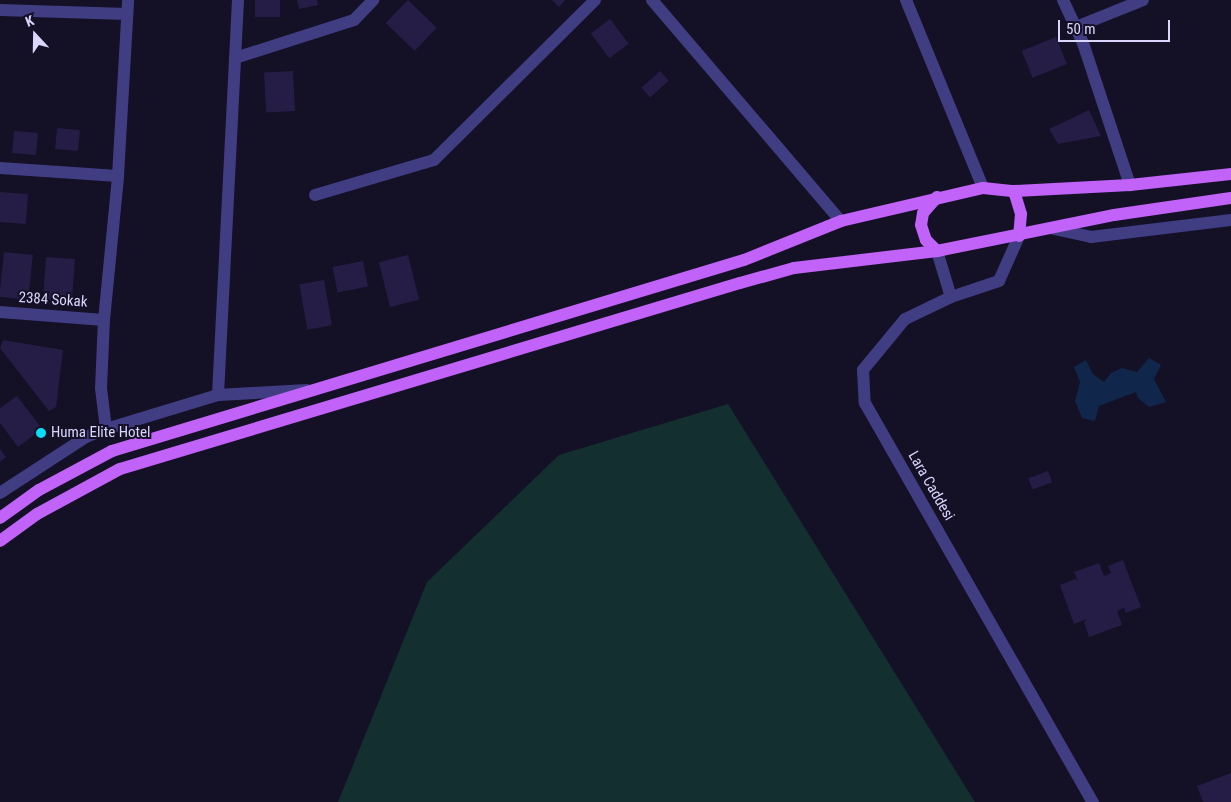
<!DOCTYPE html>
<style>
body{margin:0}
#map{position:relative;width:1231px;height:802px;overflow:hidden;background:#141026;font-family:"Roboto Condensed",sans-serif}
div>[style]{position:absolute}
.green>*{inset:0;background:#132f2f}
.water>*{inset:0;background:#10264a}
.building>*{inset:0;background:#251d46;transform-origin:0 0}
.minor>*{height:12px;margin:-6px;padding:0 6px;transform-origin:6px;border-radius:6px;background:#403d83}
.tertiary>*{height:12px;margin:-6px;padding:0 6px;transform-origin:6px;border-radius:6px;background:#403d83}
.primary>*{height:12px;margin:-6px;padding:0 6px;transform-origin:6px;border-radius:6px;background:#c162f9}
.dots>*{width:14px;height:14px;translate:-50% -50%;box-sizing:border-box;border:2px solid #141026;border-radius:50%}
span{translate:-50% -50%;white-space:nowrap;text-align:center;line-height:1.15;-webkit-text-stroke:4px #141026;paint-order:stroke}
.street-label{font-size:15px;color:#dbd6fd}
.poi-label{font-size:15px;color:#dbd6fd}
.left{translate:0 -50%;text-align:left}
.north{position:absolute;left:10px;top:10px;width:50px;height:50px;-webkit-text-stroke:4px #141026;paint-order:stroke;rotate:339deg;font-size:14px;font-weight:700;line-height:20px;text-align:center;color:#dbd6fd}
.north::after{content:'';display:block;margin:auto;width:18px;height:22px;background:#dbd6fd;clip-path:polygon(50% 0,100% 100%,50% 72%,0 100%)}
.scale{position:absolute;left:1058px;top:20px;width:112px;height:22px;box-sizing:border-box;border:2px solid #dbd6fd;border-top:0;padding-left:6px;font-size:15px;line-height:18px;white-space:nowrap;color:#dbd6fd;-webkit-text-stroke:4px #141026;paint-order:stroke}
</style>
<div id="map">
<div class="green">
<i style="clip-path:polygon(728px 404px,975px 802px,338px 802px,427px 582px,559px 455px)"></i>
</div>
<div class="water">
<i style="clip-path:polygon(1149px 358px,1161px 365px,1154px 379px,1166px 402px,1149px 407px,1138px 398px,1136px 392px,1099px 406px,1095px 421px,1082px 418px,1075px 401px,1080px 382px,1074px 367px,1086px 360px,1093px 374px,1104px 382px,1111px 373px,1122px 368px,1137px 372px)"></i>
</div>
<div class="building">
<i style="left:255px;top:0;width:25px;height:17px"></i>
<i style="clip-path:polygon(297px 0,317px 0,318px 5px,299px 9px)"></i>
<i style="left:408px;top:0;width:40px;height:32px;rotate:44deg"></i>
<i style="clip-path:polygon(552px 0,565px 0,559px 7px)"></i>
<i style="left:610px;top:19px;width:31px;height:24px;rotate:53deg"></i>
<i style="left:1056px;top:37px;width:29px;height:37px;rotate:68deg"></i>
<i style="left:293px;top:71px;width:40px;height:29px;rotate:87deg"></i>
<i style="left:660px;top:71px;width:13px;height:25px;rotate:48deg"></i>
<i style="clip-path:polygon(1089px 110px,1101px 136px,1058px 144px,1049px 129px)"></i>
<i style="left:57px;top:128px;width:23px;height:21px;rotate:5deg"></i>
<i style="left:14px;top:131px;width:24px;height:22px;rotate:5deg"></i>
<i style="left:0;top:192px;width:28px;height:30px;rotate:4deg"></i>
<i style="left:4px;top:252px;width:29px;height:45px;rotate:6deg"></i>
<i style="left:408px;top:255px;width:46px;height:30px;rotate:76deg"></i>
<i style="left:46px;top:257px;width:29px;height:42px;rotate:4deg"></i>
<i style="left:363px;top:261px;width:26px;height:31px;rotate:79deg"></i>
<i style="left:324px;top:280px;width:46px;height:25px;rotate:80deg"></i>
<i style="clip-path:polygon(3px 340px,63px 350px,56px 407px,49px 411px,0 348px)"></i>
<i style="clip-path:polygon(17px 396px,42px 429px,18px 447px,0 423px,0 408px)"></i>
<i style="clip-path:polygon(0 449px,6px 457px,0 462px)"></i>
<i style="left:1048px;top:471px;width:12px;height:21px;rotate:70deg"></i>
<i style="clip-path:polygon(1123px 560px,1141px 607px,1126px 613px,1124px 608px,1117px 611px,1122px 625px,1089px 637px,1084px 622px,1087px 619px,1074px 624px,1060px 585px,1075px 579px,1078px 581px,1074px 572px,1099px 563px,1104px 576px,1111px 573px,1108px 566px)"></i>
<i style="clip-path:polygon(1231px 773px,1231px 802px,1203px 802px,1197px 786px)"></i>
</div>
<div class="minor">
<i style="left:652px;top:0;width:291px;rotate:49.5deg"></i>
<i style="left:906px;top:0;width:203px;rotate:67.7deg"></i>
<i style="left:1063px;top:0;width:47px;rotate:65.1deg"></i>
<i style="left:1083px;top:43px;width:150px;rotate:71.7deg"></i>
<i style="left:0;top:10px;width:127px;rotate:1.8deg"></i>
<i style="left:1076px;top:27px;width:72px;rotate:-21.9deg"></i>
<i style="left:235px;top:58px;width:125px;rotate:-17.7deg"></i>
<i style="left:354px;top:20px;width:28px;rotate:-46deg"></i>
<i style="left:0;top:168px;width:118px;rotate:3.9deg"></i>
<i style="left:315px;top:195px;width:124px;rotate:-16.4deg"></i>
<i style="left:434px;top:160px;width:227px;rotate:-44.8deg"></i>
<i style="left:1054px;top:229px;width:38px;rotate:12deg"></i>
<i style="left:1091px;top:237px;width:141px;rotate:-6.9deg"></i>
<i style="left:0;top:312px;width:104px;rotate:4.4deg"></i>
<i style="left:218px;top:395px;width:396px;rotate:-87.1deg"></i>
<i style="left:106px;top:429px;width:41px;rotate:-97deg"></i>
<i style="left:101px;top:388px;width:68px;rotate:-87.5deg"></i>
<i style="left:104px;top:320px;width:145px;rotate:-84.4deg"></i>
<i style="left:118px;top:176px;width:176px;rotate:-86.7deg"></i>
<i style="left:0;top:493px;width:103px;rotate:-33.1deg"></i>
<i style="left:86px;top:437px;width:22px;rotate:-22deg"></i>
<i style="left:106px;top:429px;width:117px;rotate:-16.9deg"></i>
<i style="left:218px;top:395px;width:89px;rotate:-3.2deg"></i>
</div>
<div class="tertiary">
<i style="left:1019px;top:236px;width:49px;rotate:114deg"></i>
<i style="left:999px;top:281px;width:51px;rotate:161.6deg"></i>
<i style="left:951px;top:297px;width:51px;rotate:154.4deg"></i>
<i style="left:905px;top:319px;width:66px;rotate:129.5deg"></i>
<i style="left:863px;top:370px;width:33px;rotate:87deg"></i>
<i style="left:865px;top:403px;width:460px;rotate:60.3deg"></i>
<i style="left:937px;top:251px;width:48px;rotate:73.1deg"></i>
</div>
<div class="primary">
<i style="left:1014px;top:191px;width:24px;rotate:73deg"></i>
<i style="left:1021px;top:214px;width:22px;rotate:95deg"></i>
<i style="left:937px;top:197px;width:21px;rotate:131deg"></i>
<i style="left:923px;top:213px;width:12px;rotate:99deg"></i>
<i style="left:921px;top:225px;width:16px;rotate:72deg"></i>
<i style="left:926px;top:240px;width:16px;rotate:45deg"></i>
<i style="left:0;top:518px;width:48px;rotate:-35.7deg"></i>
<i style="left:39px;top:490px;width:83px;rotate:-28.1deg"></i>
<i style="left:112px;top:451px;width:660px;rotate:-16.82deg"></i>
<i style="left:744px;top:260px;width:105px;rotate:-21.9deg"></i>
<i style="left:841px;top:221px;width:146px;rotate:-13.1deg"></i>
<i style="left:983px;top:188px;width:31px;rotate:6deg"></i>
<i style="left:1014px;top:191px;width:116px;rotate:-3deg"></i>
<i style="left:1130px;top:185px;width:102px;rotate:-6.2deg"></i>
<i style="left:0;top:541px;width:46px;rotate:-36.1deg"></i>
<i style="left:37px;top:514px;width:94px;rotate:-28.5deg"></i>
<i style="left:120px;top:469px;width:647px;rotate:-16.7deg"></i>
<i style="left:740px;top:283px;width:56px;rotate:-15.5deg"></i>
<i style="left:794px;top:268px;width:144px;rotate:-6.8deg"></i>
<i style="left:937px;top:251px;width:181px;rotate:-11.5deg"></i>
<i style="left:1114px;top:215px;width:118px;rotate:-8.3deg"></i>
</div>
<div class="dots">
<i style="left:41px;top:433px;background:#0addf6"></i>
</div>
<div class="street-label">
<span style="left:53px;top:300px;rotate:4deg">2384 Sokak</span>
<span style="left:931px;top:486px;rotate:60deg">Lara Caddesi</span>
</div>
<div class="poi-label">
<span class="left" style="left:51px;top:433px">Huma Elite Hotel</span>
</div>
<div class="north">K</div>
<div class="scale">50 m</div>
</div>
